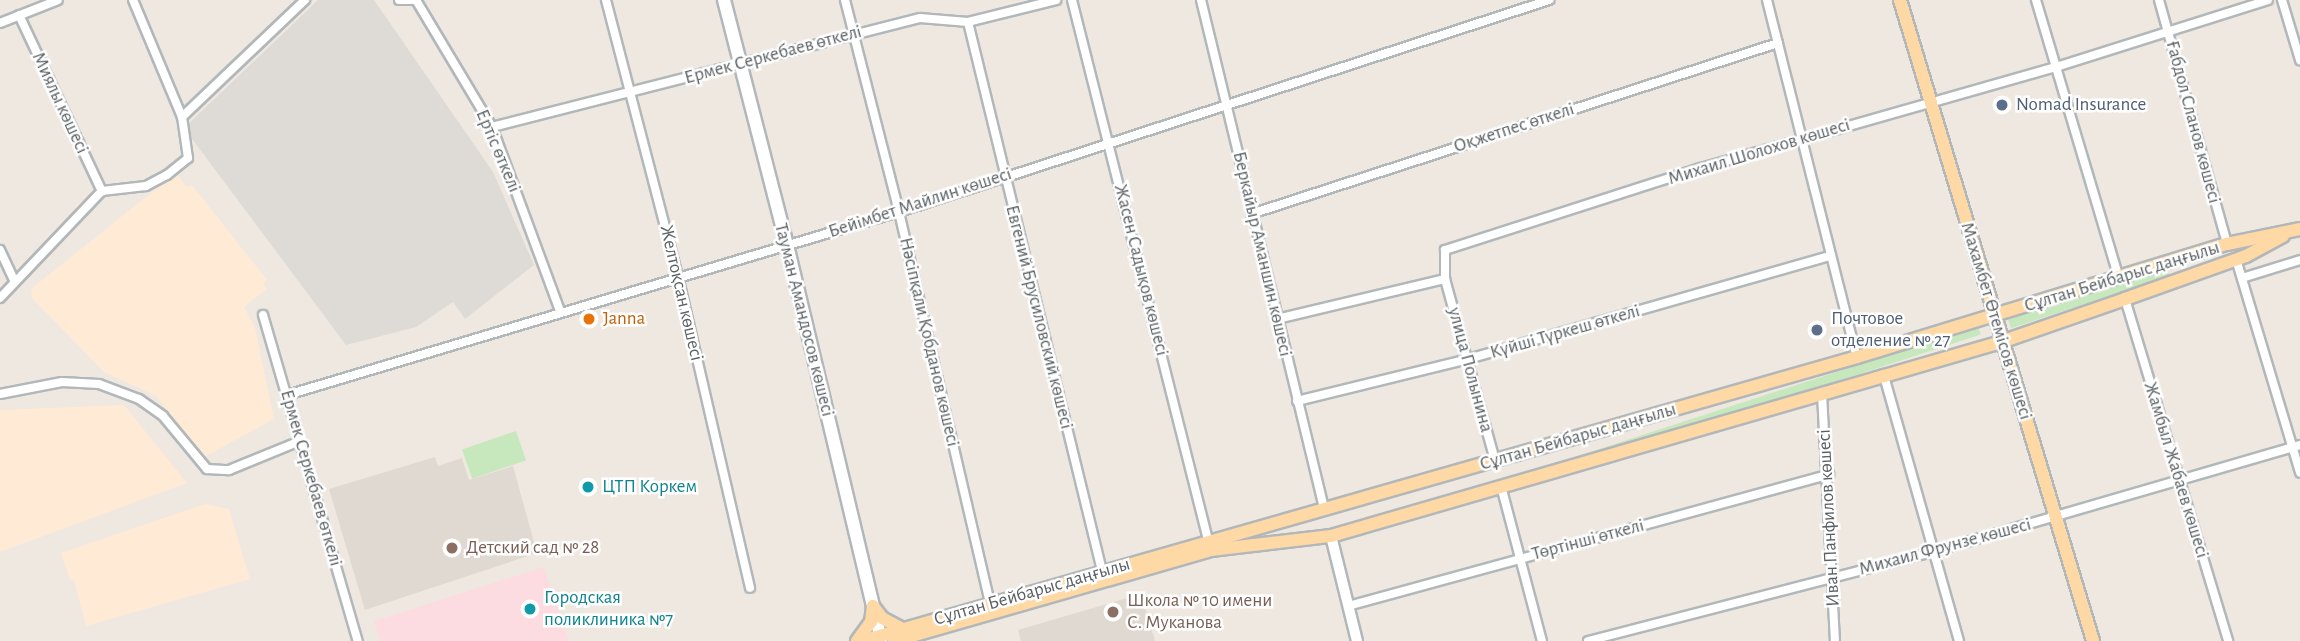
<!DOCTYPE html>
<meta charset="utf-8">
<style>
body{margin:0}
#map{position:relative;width:2300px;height:641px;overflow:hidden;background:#eee8e1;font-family:"Alegreya Sans",sans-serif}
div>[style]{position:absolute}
.commercial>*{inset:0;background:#ffead5}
.industrial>*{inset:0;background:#dedad6}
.education>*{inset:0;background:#e0d9d2}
.medical>*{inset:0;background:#fcdce1}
.green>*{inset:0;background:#c7e7bc;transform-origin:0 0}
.roads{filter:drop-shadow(2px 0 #b2b7ba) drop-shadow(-2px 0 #b2b7ba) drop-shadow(0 2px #b2b7ba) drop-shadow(0 -2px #b2b7ba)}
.minor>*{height:8px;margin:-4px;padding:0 4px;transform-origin:4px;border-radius:4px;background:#fff}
.tertiary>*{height:10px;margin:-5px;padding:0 5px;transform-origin:5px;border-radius:5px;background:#fff}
.secondary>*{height:12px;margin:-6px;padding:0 6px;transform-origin:6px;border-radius:6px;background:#fff}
.primary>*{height:12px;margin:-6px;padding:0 6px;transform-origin:6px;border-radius:6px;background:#ffd9a5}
.dots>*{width:19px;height:19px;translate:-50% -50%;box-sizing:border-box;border:4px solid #fff;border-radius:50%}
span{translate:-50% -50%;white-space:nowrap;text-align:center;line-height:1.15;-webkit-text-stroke:5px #fff;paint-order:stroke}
.street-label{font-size:19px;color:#5a6063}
.service-label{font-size:19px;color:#4e5e75}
.left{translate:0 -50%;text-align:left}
.food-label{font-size:19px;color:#c56008}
.culture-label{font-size:19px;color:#0d838f}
.education-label{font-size:19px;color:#785e54}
</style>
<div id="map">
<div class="commercial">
<i style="clip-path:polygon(176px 173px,187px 187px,192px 185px,267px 280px,263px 283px,267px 289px,244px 307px,255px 328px,274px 419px,204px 457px,156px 396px,104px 372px,32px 298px,31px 289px)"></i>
<i style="clip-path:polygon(124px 405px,187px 483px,0 552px,0 410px)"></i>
<i style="clip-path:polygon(205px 504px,229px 509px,250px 579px,86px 626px,74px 580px,70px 580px,61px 553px)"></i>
</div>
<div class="industrial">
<i style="clip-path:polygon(318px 0,374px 0,493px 172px,534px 265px,465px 319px,453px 302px,416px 327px,346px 345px,184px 128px)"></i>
</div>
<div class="education">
<i style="clip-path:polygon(435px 457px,438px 466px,462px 458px,469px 480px,513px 466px,537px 553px,365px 610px,329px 489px)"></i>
<i style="clip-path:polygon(1141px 594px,1155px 641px,1021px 641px,1018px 630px)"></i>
</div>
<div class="medical">
<i style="clip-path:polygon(544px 567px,569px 641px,380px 641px,374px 621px)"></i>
</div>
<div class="green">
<i style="left:2167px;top:268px;width:9px;height:167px;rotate:72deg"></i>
<i style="left:1978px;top:326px;width:9px;height:656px;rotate:72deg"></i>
<i style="left:516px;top:431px;width:31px;height:57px;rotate:71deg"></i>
</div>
<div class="roads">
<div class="minor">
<i style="left:399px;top:0;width:13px"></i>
<i style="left:416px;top:0;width:148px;rotate:59.1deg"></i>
<i style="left:492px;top:127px;width:196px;rotate:69.7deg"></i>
<i style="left:606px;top:0;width:285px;rotate:75.4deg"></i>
<i style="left:678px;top:276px;width:320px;rotate:77deg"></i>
<i style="left:845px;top:0;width:219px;rotate:75.7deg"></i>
<i style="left:899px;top:212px;width:402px;rotate:76.9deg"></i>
<i style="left:1072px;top:0;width:557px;rotate:75.86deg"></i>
<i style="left:1201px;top:0;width:523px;rotate:76.39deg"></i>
<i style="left:1767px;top:0;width:368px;rotate:75.9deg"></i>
<i style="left:2036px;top:0;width:290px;rotate:73.4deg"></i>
<i style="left:2159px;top:0;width:253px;rotate:74.4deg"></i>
<i style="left:2282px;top:0;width:63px;rotate:73.3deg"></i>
<i style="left:19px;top:15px;width:195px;rotate:64.8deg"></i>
<i style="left:968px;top:22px;width:565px;rotate:76.28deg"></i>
<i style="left:0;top:23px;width:62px;rotate:-21.6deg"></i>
<i style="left:182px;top:117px;width:170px;rotate:-43.6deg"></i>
<i style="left:492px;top:127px;width:442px;rotate:-14.3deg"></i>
<i style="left:920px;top:18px;width:48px;rotate:4.8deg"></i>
<i style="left:968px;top:22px;width:91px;rotate:-14deg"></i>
<i style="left:1251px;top:214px;width:554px;rotate:-17.98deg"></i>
<i style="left:0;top:250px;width:35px;rotate:65deg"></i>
<i style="left:2236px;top:259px;width:223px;rotate:73.3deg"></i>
<i style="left:2242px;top:278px;width:61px;rotate:-17.2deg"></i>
<i style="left:1445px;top:279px;width:189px;rotate:74.6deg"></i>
<i style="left:0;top:298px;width:148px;rotate:-46.4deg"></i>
<i style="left:102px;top:191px;width:44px;rotate:-6.5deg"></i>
<i style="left:146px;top:186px;width:24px;rotate:-28deg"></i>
<i style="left:167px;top:175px;width:27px;rotate:-39deg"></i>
<i style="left:188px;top:158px;width:41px;rotate:-98.3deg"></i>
<i style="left:182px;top:117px;width:127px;rotate:-112.7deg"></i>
<i style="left:2125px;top:299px;width:357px;rotate:73.2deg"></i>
<i style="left:263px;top:315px;width:340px;rotate:73.8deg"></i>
<i style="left:1277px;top:319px;width:173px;rotate:-13.4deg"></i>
<i style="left:1445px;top:279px;width:29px;rotate:-90deg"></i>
<i style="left:1445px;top:250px;width:269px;rotate:-17.8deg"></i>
<i style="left:1701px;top:168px;width:369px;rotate:-15.9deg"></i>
<i style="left:2056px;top:67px;width:222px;rotate:-17.5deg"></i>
<i style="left:1884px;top:376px;width:275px;rotate:74.2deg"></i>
<i style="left:0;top:394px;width:63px;rotate:-11deg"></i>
<i style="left:62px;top:382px;width:37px;rotate:3deg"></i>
<i style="left:99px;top:384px;width:43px;rotate:20.6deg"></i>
<i style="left:139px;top:399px;width:29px;rotate:35deg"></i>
<i style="left:163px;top:416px;width:69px;rotate:50.3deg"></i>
<i style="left:207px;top:469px;width:22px;rotate:3deg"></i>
<i style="left:229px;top:470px;width:77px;rotate:-22.2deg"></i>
<i style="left:1822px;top:394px;width:247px;rotate:87deg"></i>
<i style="left:287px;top:395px;width:639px;rotate:-16.65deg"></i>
<i style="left:899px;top:212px;width:684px;rotate:-18.06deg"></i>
<i style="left:1297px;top:401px;width:176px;rotate:-13.8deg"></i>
<i style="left:1468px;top:359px;width:376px;rotate:-15.9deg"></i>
<i style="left:1501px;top:486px;width:160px;rotate:75.2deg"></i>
<i style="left:1348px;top:606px;width:499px;rotate:-15.3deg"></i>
<i style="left:1588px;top:641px;width:355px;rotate:-14.5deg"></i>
<i style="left:1932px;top:552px;width:383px;rotate:-16.2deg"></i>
</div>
<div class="tertiary">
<i style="left:1331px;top:536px;width:108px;rotate:76.1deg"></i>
</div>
<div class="secondary">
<i style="left:724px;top:0;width:253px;rotate:75.6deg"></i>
<i style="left:787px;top:245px;width:407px;rotate:76.6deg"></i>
</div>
<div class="primary">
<i style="left:1900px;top:0;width:669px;rotate:73.24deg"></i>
<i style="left:873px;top:606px;width:15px;rotate:53deg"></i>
<i style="left:882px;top:618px;width:24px;rotate:28deg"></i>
<i style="left:857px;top:641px;width:24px;rotate:-54deg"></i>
<i style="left:871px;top:622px;width:16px;rotate:-83deg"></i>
<i style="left:862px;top:641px;width:1035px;rotate:-15.93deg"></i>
<i style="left:1857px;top:357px;width:387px;rotate:-17deg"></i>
<i style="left:2227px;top:244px;width:75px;rotate:-11.6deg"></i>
<i style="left:894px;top:641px;width:330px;rotate:-16deg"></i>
<i style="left:1211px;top:550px;width:121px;rotate:-6.7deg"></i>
<i style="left:1331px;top:536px;width:576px;rotate:-16.14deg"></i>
<i style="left:1884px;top:376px;width:122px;rotate:-16.2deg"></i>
<i style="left:2001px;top:342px;width:131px;rotate:-19.1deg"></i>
<i style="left:2125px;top:299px;width:128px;rotate:-19.6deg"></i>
<i style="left:2246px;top:256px;width:42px;rotate:-28.4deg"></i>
</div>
</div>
<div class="dots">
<i style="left:2002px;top:105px;background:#5c6f8a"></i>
<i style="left:589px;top:319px;background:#e8710a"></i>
<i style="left:1817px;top:330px;background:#5c6f8a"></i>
<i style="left:588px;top:487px;background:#0f9aa8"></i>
<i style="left:452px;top:548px;background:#8d6e63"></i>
<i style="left:530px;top:609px;background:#0f9aa8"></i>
<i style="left:1113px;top:612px;background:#8d6e63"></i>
</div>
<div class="street-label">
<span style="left:773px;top:55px;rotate:-15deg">Ермек Серкебаев өткелі</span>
<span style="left:60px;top:103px;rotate:65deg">Миялы көшесі</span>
<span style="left:2193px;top:122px;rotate:75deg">Ғабдол Сланов көшесі</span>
<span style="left:1514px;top:128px;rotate:-18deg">Оқжетпес өткелі</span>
<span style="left:498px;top:151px;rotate:67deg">Ертіс өткелі</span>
<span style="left:1759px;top:152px;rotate:-17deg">Михаил Шолохов көшесі</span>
<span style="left:920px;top:203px;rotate:-18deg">Бейімбет Майлин көшесі</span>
<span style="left:1262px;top:254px;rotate:77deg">Беркайыр Аманшин көшесі</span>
<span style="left:1141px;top:270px;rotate:76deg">Жасен Садықов көшесі</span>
<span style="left:2122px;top:277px;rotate:-17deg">Сұлтан Бейбарыс даңғылы</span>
<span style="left:681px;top:293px;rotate:77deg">Желтоқсан көшесі</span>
<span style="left:1039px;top:317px;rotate:76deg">Евгений Брусиловский көшесі</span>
<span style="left:804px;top:320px;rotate:76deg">Тауман Амандосов көшесі</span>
<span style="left:1996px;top:321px;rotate:73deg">Махамбет Өтемісов көшесі</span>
<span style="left:1565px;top:332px;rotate:-16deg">Күйші Түркеш өткелі</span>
<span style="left:929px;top:342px;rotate:77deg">Нәсіпқали Қобданов көшесі</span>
<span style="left:1470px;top:370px;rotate:75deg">улица Полынина</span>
<span style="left:1578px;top:437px;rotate:-16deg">Сұлтан Бейбарыс даңғылы</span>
<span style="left:2176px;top:470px;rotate:73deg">Жамбыл Жабаев көшесі</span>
<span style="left:311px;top:478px;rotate:74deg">Ермек Серкебаев өткелі</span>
<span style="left:1829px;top:518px;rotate:-93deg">Иван Панфилов көшесі</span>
<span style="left:1588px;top:540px;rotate:-15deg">Төртінші өткелі</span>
<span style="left:1945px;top:547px;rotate:-15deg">Михаил Фрунзе көшесі</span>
<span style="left:1032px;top:592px;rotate:-16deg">Сұлтан Бейбарыс даңғылы</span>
</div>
<div class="service-label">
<span class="left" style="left:2016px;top:105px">Nomad Insurance</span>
<span class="left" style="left:1831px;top:330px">Почтовое<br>отделение № 27</span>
</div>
<div class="food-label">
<span class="left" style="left:603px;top:319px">Janna</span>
</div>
<div class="culture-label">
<span class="left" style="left:602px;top:487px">ЦТП Коркем</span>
<span class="left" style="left:544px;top:609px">Городская<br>поликлиника №7</span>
</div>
<div class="education-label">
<span class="left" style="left:466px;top:548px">Детский сад № 28</span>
<span class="left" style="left:1127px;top:612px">Школа № 10 имени<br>С. Муканова</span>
</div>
</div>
